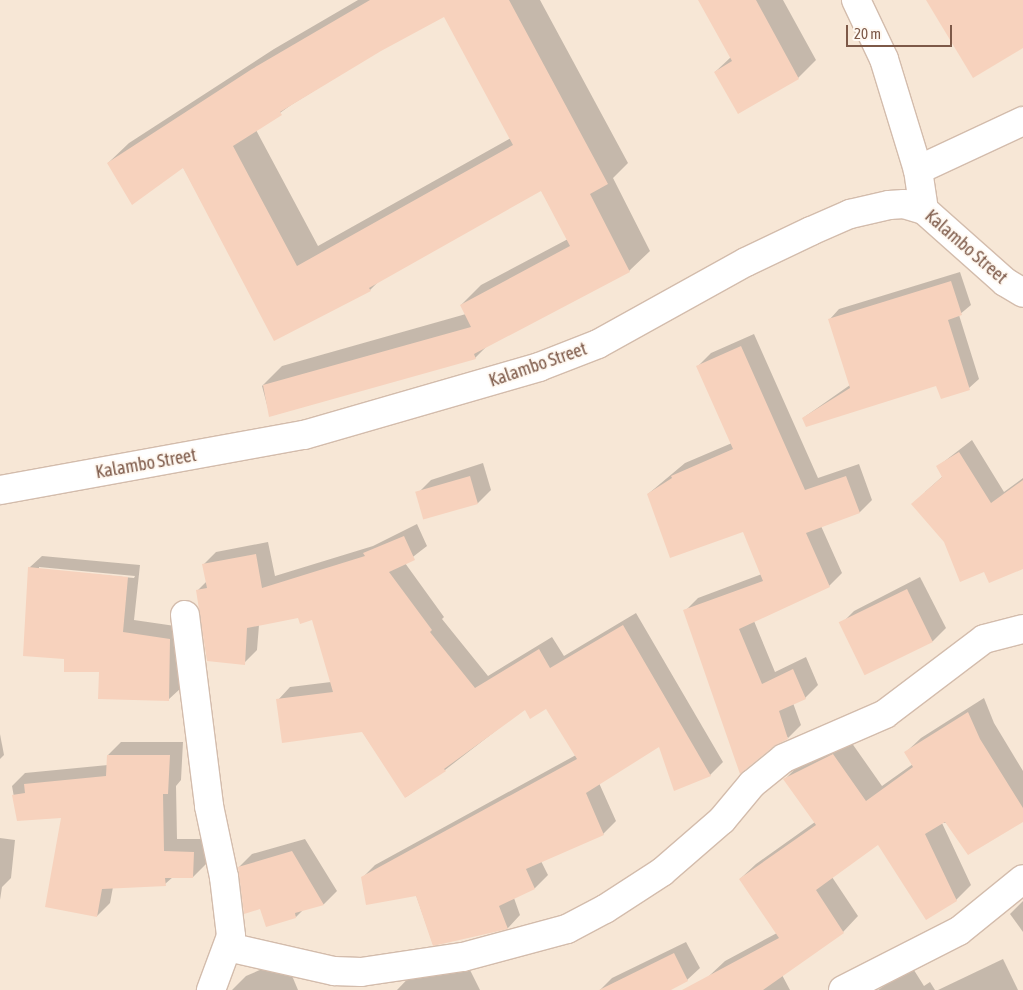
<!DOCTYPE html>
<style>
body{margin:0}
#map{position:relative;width:1023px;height:990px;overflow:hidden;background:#fff6e9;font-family:"Asap Condensed",sans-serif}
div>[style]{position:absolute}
.residential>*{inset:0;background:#f7e7d6;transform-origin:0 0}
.shadow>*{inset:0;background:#0003}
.building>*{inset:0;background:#f7d2bd;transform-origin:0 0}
.roads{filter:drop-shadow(1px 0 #d3bcac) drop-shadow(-1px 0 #d3bcac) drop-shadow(0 1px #d3bcac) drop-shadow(0 -1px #d3bcac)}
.minor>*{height:28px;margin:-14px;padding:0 14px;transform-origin:14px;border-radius:14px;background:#fff}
span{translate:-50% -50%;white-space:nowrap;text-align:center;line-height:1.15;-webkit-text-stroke:4px #fff9f2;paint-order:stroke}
.street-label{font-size:18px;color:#7d5948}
.scale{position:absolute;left:846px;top:25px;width:106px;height:22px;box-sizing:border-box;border:2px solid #7d5948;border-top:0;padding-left:6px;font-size:15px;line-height:18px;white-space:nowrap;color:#7d5948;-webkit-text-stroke:4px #fff9f2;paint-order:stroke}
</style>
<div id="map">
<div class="residential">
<i style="left:0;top:0;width:1023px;height:990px"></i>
</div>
<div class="shadow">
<i style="clip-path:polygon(evenodd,358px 0,540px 0,628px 163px,613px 178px,650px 251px,629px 271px,487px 346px,475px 358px,270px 416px,262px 386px,282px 366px,466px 314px,461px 305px,481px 285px,568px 239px,541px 190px,379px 281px,370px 290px,275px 339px,183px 167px,108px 163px,129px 143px,274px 49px,358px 0,445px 15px,511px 138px,318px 246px,256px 130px,291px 105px,380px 50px,445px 15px)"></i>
<i style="clip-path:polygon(700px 0,783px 0,816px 60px,798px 78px,715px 72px,731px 57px)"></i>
<i style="clip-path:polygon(960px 272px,971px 305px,959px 315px,979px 379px,969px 388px,937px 384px,803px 418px,850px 385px,830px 319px,839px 309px)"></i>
<i style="clip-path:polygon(754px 334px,818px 478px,859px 464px,872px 500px,860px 512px,821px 526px,842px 573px,829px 586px,754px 621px,775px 672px,806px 657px,818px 685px,805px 698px,793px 703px,801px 725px,788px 738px,685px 611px,698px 598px,762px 574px,744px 531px,648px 494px,685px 463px,732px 443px,698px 366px,711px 353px)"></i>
<i style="clip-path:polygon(972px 440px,1004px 492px,1023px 478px,1023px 567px,984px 570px,925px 492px,943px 476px,937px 467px)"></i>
<i style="clip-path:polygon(483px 463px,491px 490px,478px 503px,418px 493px,431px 480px)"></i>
<i style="clip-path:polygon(417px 524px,427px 546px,405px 563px,444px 617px,442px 619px,488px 676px,552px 637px,564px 656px,636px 613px,723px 762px,710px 775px,659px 745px,599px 783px,616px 821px,603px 834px,541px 861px,548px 875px,535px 888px,514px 898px,520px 915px,508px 928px,433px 944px,416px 895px,362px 878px,375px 865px,576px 755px,546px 707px,525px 708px,445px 770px,406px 797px,362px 731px,278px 700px,290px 687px,331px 682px,313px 618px,299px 617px,259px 625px,257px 650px,244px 663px,198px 590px,207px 581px,203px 565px,216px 552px,268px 542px,275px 576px,373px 546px)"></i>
<i style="clip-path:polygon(evenodd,42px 556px,140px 565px,134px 620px,182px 627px,181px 688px,168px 700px,65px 658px,29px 568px,42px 556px,39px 567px,135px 576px,134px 578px,39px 569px,39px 567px)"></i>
<i style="clip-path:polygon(920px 577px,946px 628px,933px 641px,865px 671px,841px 624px,854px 611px)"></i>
<i style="clip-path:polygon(984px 698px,994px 723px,1023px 771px,1023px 820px,942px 823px,971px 885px,956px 900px,878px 843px,832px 877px,858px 916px,843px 932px,782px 975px,790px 990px,717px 990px,709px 976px,725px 961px,777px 933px,740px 879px,756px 864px,815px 822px,785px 779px,800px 764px,849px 739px,882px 786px,913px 764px,905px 753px,921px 738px)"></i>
<i style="clip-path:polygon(0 734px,4px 755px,0 759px)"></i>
<i style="clip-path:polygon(121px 742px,183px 742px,181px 780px,176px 786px,177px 839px,206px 839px,206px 864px,193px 877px,173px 877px,165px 884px,113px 887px,110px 903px,97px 916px,63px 816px,18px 820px,12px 786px,25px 773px,108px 765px,108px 755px)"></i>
<i style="clip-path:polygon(0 838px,15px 840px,11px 878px,2px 887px,0 900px)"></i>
<i style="clip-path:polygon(305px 839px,337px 891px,324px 904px,304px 909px,296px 917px,239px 867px,252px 854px)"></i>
<i style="clip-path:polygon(1023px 901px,1023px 932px,1010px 914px)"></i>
<i style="clip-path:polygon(686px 942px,700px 968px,687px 980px,668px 990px,600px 990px,612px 978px)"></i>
<i style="clip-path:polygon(464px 958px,480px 990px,397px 990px,420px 966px)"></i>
<i style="clip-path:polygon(285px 959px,298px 990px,232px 990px,246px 976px)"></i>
<i style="clip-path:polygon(1003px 959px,1018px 990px,938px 990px)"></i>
<i style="clip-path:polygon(912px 967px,924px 986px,930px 982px,935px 990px,878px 990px)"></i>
</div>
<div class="building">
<i style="clip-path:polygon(evenodd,370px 0,509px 0,608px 184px,590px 194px,630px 272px,474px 354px,476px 359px,269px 417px,263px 385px,471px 327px,460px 305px,570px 246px,541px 191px,369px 288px,371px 291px,274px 341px,183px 168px,132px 205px,107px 163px,252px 69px,370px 0,444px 17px,513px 145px,297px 266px,233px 146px,282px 115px,280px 112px,381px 51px,444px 17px)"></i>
<i style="clip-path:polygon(698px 0,756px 0,799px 79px,738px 114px,714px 72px,732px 61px)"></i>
<i style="clip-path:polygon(926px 0,1023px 0,1023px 48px,973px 78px)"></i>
<i style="clip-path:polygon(951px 281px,962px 315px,948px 320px,970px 390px,941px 399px,936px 386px,806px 427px,802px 418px,850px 388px,828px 319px)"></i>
<i style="clip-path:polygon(741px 346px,805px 490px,846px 476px,860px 513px,806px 533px,830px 587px,739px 629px,762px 684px,793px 669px,806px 699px,779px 711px,788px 739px,774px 746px,740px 774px,683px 610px,763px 581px,743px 532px,670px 558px,647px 494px,672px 478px,671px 476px,733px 449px,696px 366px)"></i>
<i style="clip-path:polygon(959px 452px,991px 503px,1023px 480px,1023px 569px,989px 583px,984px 572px,960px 582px,944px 542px,911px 504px,942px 477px,936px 466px)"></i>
<i style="left:470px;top:476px;width:29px;height:57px;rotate:74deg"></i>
<i style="clip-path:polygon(404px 536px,415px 560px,389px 572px,432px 630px,430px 632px,475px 688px,539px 649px,550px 668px,623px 625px,711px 776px,674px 791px,659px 747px,586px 793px,604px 835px,526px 869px,535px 889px,499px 906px,508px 929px,433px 946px,416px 896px,366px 905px,361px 877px,577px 759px,546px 709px,530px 719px,525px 710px,444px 769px,446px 771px,405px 798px,362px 732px,282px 743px,276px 699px,333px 692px,312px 620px,300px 624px,298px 618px,247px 628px,245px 665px,207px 661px,196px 590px,207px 588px,202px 564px,256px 554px,262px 588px,365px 556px,363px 553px)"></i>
<i style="clip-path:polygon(28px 567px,128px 577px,123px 632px,170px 639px,169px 701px,98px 699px,99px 672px,64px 672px,64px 659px,23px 656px)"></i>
<i style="left:907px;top:589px;width:59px;height:76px;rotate:64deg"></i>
<i style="clip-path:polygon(968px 712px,980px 739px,1023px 808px,1023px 822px,968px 855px,945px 822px,925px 834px,957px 901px,926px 920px,878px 845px,816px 890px,844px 933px,763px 990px,682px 990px,779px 938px,739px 879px,816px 825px,783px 779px,833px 754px,866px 801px,913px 767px,904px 752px)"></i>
<i style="clip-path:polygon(107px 755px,170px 755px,168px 794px,163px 794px,164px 851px,194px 852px,193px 878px,165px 878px,166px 886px,102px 889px,97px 917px,45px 907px,61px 818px,17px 821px,12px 795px,25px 793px,24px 784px,106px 776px)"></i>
<i style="clip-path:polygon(292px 851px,324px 905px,295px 913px,296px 918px,266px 927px,260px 909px,244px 914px,238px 867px)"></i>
<i style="clip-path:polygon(674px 953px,688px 981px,671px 990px,599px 990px)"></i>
</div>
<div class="roads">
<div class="minor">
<i style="left:856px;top:0;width:65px;rotate:64.6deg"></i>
<i style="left:884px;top:59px;width:116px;rotate:73deg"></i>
<i style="left:918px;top:170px;width:40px;rotate:81.5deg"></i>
<i style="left:918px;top:170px;width:116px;rotate:-25deg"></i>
<i style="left:0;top:490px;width:309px;rotate:-10.3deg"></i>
<i style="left:304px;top:435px;width:245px;rotate:-16.1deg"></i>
<i style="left:539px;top:367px;width:63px;rotate:-21.3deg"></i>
<i style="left:598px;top:344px;width:169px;rotate:-29deg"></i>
<i style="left:746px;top:262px;width:72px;rotate:-25.5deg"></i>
<i style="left:811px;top:231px;width:43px;rotate:-23.6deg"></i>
<i style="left:850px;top:214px;width:40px;rotate:-13deg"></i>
<i style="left:889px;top:205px;width:15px;rotate:-4deg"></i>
<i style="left:904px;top:204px;width:21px;rotate:17deg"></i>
<i style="left:924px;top:210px;width:108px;rotate:41.6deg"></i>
<i style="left:1005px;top:282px;width:21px;rotate:31deg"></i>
<i style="left:185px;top:615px;width:193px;rotate:82.8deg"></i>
<i style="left:209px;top:806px;width:73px;rotate:78.1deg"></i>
<i style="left:224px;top:877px;width:59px;rotate:83.2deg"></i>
<i style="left:231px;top:936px;width:58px;rotate:110.3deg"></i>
<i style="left:228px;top:947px;width:109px;rotate:12.8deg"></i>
<i style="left:334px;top:971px;width:27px;rotate:2deg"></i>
<i style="left:361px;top:972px;width:103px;rotate:-8.4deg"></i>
<i style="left:463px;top:957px;width:108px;rotate:-15.1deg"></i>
<i style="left:567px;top:929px;width:43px;rotate:-27.8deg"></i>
<i style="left:605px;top:909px;width:68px;rotate:-33deg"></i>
<i style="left:662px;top:872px;width:79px;rotate:-40.9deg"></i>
<i style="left:722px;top:820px;width:47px;rotate:-50.2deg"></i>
<i style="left:752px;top:784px;width:41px;rotate:-39.1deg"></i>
<i style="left:784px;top:758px;width:110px;rotate:-23.5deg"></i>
<i style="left:885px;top:714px;width:124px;rotate:-37.1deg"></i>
<i style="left:984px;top:639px;width:40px;rotate:-14.4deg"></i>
<i style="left:843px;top:990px;width:130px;rotate:-27deg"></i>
<i style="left:959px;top:931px;width:82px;rotate:-39.1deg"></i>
</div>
</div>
<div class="street-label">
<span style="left:966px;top:247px;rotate:41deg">Kalambo Street</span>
<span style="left:538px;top:365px;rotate:-19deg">Kalambo Street</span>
<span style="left:146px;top:464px;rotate:-10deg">Kalambo Street</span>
</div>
<div class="scale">20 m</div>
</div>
